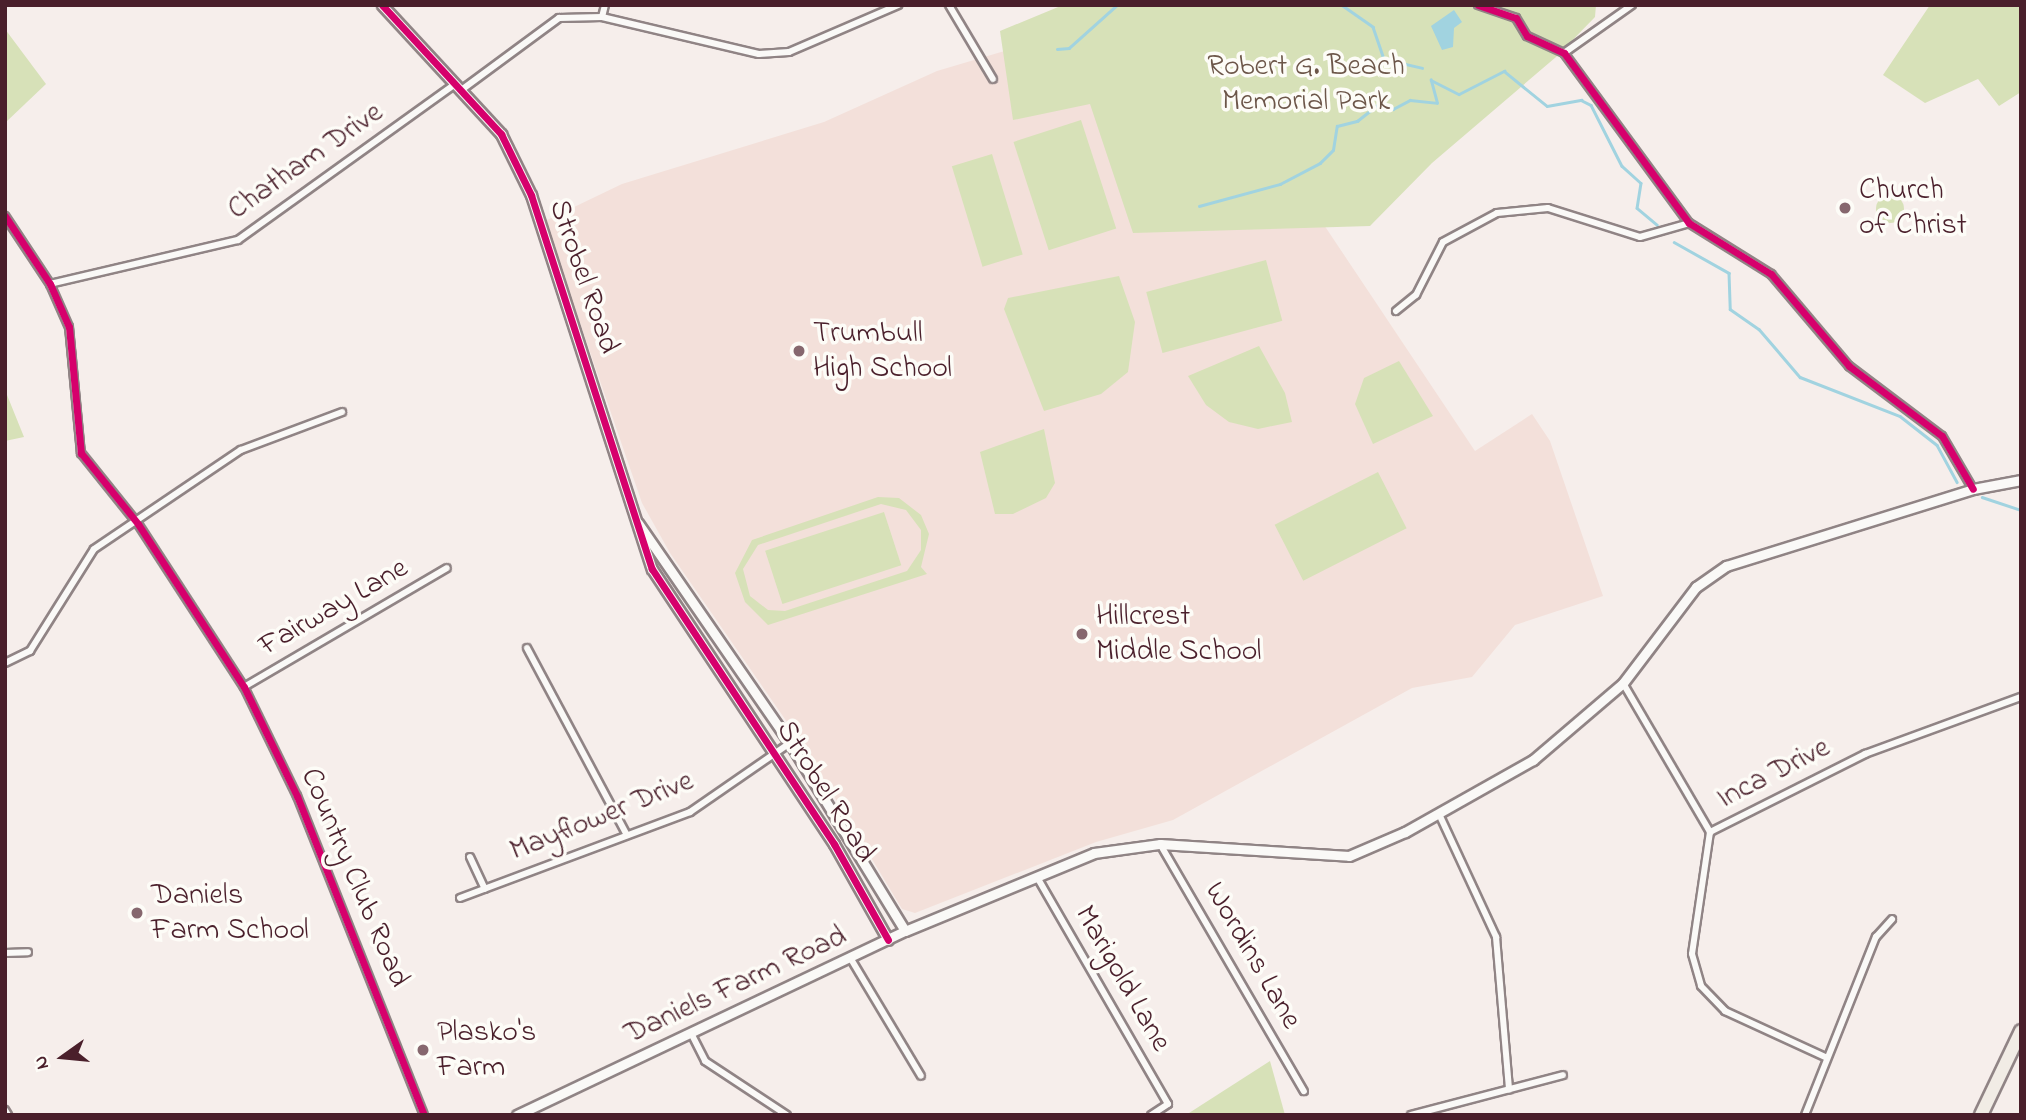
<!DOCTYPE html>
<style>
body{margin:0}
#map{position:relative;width:2026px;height:1120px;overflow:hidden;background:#f6eeeb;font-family:"Indie Flower",sans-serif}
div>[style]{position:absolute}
.built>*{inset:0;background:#f3e0da}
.green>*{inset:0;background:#d7e1b8;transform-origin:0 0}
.round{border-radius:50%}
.water>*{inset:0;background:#a1d3e0}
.stream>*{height:2.5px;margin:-1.25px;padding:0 1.25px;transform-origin:1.25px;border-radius:1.25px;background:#a1d3e0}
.roads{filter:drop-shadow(2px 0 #908485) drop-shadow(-2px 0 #908485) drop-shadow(0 2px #908485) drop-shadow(0 -2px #908485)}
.street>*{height:6px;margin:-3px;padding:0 3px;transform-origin:3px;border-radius:3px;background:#faf9f7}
.secondary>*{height:9px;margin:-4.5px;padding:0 4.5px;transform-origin:4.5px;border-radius:4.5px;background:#faf9f7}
.highway>*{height:12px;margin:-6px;padding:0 6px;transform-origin:6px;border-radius:6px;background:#f1ece5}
.cycleway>*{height:7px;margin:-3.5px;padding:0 3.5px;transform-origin:3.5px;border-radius:3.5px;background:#d6006c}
.dots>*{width:19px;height:19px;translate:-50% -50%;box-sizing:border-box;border:4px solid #fdfcf7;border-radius:50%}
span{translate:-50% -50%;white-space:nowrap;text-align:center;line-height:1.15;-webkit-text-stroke:7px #fdfcf7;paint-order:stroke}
.park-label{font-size:30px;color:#6c5649}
.street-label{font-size:30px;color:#4a1f2b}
.poi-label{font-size:30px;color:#4a1f2b}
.left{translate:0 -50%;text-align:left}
.frame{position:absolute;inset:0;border:7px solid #4a1f2b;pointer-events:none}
.north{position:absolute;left:28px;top:1022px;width:70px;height:70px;-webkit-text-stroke:5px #fdfcf7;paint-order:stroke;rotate:255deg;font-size:19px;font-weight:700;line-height:28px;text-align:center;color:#4a1f2b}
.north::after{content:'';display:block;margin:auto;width:24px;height:32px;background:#4a1f2b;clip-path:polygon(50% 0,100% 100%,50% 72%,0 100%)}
</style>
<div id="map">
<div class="built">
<i style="clip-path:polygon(1028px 44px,1292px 177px,1475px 451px,1532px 414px,1550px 441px,1603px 596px,1515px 625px,1472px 677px,1412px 688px,1173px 820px,1096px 842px,915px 913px,902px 909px,805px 748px,670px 553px,642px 503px,545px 221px,622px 184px,824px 122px,937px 71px)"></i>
</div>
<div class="green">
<i style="clip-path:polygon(1063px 5px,1596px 5px,1595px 17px,1556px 57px,1432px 163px,1370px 226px,1133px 233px,1090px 104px,1013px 120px,1000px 31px)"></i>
<i style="clip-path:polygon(1930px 5px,2021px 5px,2021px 92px,1999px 106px,1978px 79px,1925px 103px,1883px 75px)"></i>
<i style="clip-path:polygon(5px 29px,46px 84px,5px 123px)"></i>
<i style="left:1081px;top:120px;width:114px;height:71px;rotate:72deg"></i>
<i style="left:992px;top:154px;width:105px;height:42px;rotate:73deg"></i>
<i class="round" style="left:1876px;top:195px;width:28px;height:28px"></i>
<i style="left:1266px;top:260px;width:63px;height:124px;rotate:75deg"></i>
<i style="clip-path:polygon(1119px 276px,1135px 322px,1128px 372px,1101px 394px,1044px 411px,1004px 309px,1008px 298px)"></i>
<i style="clip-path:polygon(1259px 346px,1285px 393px,1292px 422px,1258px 429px,1229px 422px,1206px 405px,1188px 376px)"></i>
<i style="clip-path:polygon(1399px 361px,1433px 416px,1373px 444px,1355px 404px,1364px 378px)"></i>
<i style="clip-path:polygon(5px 390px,24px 437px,5px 441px)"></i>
<i style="clip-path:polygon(1044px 429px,1055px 483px,1046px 498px,1013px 514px,995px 514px,980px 452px)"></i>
<i style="left:1378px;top:472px;width:63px;height:116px;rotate:63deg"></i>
<i style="clip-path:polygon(evenodd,878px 497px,899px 498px,921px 515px,929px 534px,921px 567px,927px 574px,768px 625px,745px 602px,735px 573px,752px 540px,878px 497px,881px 504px,906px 510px,921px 530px,921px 550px,907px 571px,785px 611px,768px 610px,750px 596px,743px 569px,758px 545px,881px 504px)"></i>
<i style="left:884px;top:512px;width:56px;height:125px;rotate:72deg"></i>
<i style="clip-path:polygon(1270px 1061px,1285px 1115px,1190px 1115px,1189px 1113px)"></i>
</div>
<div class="water">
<i style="clip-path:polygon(1454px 10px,1462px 22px,1454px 28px,1453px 47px,1442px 50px,1431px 26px)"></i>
</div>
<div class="stream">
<i style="left:1342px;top:5px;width:38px;rotate:35deg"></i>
<i style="left:1373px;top:27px;width:34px;rotate:71deg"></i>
<i style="left:1384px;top:59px;width:39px;rotate:13deg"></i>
<i style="left:1057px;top:49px;width:12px;rotate:-5deg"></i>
<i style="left:1069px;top:48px;width:64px;rotate:-41.9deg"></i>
<i style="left:1199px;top:206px;width:84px;rotate:-15.2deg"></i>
<i style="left:1280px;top:184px;width:45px;rotate:-27.7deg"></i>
<i style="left:1320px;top:163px;width:18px;rotate:-45deg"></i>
<i style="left:1333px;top:150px;width:24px;rotate:-81deg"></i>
<i style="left:1337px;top:126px;width:21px;rotate:-14deg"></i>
<i style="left:1357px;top:121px;width:31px;rotate:-38deg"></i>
<i style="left:1381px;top:102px;width:14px;rotate:30deg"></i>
<i style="left:1393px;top:109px;width:19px;rotate:-28deg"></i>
<i style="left:1410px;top:100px;width:27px;rotate:6deg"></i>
<i style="left:1437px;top:103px;width:24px;rotate:-105deg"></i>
<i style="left:1431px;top:80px;width:31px;rotate:27deg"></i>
<i style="left:1459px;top:94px;width:51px;rotate:-27.1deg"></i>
<i style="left:1504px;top:71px;width:55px;rotate:39.1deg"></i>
<i style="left:1547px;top:106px;width:35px;rotate:-10deg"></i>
<i style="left:1581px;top:100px;width:11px;rotate:27deg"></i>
<i style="left:1591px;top:105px;width:68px;rotate:63.1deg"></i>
<i style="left:1622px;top:166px;width:25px;rotate:42deg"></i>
<i style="left:1641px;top:183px;width:25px;rotate:99deg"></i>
<i style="left:1637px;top:208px;width:26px;rotate:40deg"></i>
<i style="left:1674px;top:242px;width:63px;rotate:29.4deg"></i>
<i style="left:1729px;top:273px;width:36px;rotate:88deg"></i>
<i style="left:1730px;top:309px;width:35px;rotate:35deg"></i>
<i style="left:1759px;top:329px;width:63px;rotate:49.5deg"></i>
<i style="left:1800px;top:377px;width:107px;rotate:21.3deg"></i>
<i style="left:1900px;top:416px;width:47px;rotate:38.1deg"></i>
<i style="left:1937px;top:445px;width:42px;rotate:61.6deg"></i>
<i style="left:1982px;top:497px;width:41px;rotate:18.4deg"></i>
</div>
<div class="roads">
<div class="street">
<i style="left:949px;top:5px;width:86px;rotate:59.3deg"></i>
<i style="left:1478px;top:5px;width:40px;rotate:18.9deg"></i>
<i style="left:1516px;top:18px;width:21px;rotate:59deg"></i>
<i style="left:1527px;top:36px;width:41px;rotate:24.7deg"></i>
<i style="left:1564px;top:53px;width:211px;rotate:53.7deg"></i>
<i style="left:1689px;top:223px;width:97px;rotate:31.9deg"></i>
<i style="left:1771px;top:274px;width:121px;rotate:49.7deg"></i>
<i style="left:1849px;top:366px;width:116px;rotate:37deg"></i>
<i style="left:1942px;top:436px;width:61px;rotate:59.7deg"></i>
<i style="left:602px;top:17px;width:12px;rotate:-76deg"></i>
<i style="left:1564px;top:53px;width:83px;rotate:-35.2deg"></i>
<i style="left:460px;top:91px;width:123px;rotate:-36.4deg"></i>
<i style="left:559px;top:18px;width:43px;rotate:-1.3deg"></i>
<i style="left:602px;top:17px;width:161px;rotate:13.3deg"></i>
<i style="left:759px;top:54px;width:30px;rotate:-4deg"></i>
<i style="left:789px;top:52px;width:119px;rotate:-23.3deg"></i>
<i style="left:5px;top:216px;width:82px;rotate:56.5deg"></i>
<i style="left:50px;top:284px;width:47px;rotate:66.2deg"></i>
<i style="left:69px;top:327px;width:127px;rotate:84.6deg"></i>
<i style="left:81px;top:453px;width:91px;rotate:51.2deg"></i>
<i style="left:138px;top:524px;width:194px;rotate:57deg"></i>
<i style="left:244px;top:687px;width:121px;rotate:64.1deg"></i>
<i style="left:297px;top:796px;width:343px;rotate:68.3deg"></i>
<i style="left:50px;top:284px;width:193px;rotate:-13.2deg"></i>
<i style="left:238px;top:240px;width:267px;rotate:-35.7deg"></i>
<i style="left:1396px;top:311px;width:26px;rotate:-39deg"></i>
<i style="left:1416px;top:295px;width:59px;rotate:-63deg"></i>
<i style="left:1443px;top:242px;width:61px;rotate:-28.2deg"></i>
<i style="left:1497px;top:213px;width:51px;rotate:-5.6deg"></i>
<i style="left:1548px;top:208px;width:96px;rotate:17.5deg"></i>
<i style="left:1640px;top:237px;width:51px;rotate:-15.9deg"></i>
<i style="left:527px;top:648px;width:212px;rotate:61.9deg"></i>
<i style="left:5px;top:663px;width:28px;rotate:-26deg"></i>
<i style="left:30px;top:651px;width:120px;rotate:-57.9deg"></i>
<i style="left:94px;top:549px;width:177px;rotate:-34deg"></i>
<i style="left:241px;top:450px;width:108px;rotate:-20.6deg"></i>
<i style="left:1623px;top:683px;width:173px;rotate:59.7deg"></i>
<i style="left:244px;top:687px;width:235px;rotate:-30.4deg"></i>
<i style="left:1439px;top:814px;width:136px;rotate:65.1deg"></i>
<i style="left:1496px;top:937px;width:153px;rotate:85.1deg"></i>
<i style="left:1710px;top:832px;width:174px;rotate:-26.7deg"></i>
<i style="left:1865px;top:754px;width:166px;rotate:-20.1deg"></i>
<i style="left:1710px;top:832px;width:123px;rotate:98.4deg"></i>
<i style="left:1692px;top:954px;width:33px;rotate:74deg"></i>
<i style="left:1701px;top:986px;width:35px;rotate:46deg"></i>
<i style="left:1725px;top:1011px;width:112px;rotate:24.7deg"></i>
<i style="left:1160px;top:844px;width:286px;rotate:59.8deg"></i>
<i style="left:470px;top:857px;width:35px;rotate:65deg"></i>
<i style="left:1037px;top:877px;width:262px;rotate:60deg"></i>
<i style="left:1168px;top:1104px;width:20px;rotate:147deg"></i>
<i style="left:460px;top:898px;width:246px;rotate:-20.5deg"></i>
<i style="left:690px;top:812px;width:121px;rotate:-34.6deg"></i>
<i style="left:5px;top:953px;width:23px;rotate:-2deg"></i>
<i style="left:851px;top:959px;width:136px;rotate:59.1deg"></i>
<i style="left:692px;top:1035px;width:29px;rotate:63deg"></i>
<i style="left:705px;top:1061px;width:98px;rotate:33.4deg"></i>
<i style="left:5px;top:1110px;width:6px;rotate:59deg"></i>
<i style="left:1411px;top:1115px;width:157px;rotate:-14.7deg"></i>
<i style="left:1805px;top:1115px;width:192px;rotate:-68.3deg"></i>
<i style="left:1876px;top:937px;width:24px;rotate:-48deg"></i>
</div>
<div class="secondary">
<i style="left:382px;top:5px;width:176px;rotate:47.3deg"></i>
<i style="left:501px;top:134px;width:68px;rotate:63.8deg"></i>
<i style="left:531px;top:195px;width:393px;rotate:72.1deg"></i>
<i style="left:652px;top:569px;width:330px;rotate:56.5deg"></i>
<i style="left:834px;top:844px;width:110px;rotate:60.6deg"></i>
<i style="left:638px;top:523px;width:267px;rotate:55.4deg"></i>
<i style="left:790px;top:743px;width:220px;rotate:58.5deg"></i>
<i style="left:517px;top:1115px;width:429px;rotate:-25.4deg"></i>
<i style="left:905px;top:931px;width:204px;rotate:-22.4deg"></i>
<i style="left:1094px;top:853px;width:67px;rotate:-7.8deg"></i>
<i style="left:1160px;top:844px;width:189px;rotate:3.6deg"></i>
<i style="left:1349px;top:856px;width:61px;rotate:-23.2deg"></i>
<i style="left:1405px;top:832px;width:147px;rotate:-29.4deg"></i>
<i style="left:1533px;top:760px;width:118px;rotate:-40.5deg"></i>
<i style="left:1623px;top:683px;width:121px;rotate:-52.8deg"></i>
<i style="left:1696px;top:587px;width:37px;rotate:-35deg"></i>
<i style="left:1726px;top:566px;width:259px;rotate:-17.3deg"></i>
<i style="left:1973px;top:489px;width:49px;rotate:-10.6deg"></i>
</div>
<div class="highway">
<i style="left:1981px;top:1115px;width:93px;rotate:-64.5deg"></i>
</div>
</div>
<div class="cycleway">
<i style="left:382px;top:5px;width:176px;rotate:47.3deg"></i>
<i style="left:501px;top:134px;width:68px;rotate:63.8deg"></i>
<i style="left:531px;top:195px;width:393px;rotate:72.1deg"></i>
<i style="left:652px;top:569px;width:330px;rotate:56.5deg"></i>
<i style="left:834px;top:844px;width:110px;rotate:60.6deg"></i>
<i style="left:1478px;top:5px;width:40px;rotate:18.9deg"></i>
<i style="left:1516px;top:18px;width:21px;rotate:59deg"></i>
<i style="left:1527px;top:36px;width:41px;rotate:24.7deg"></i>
<i style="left:1564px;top:53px;width:211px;rotate:53.7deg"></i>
<i style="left:1689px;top:223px;width:97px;rotate:31.9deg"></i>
<i style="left:1771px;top:274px;width:121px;rotate:49.7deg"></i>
<i style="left:1849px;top:366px;width:116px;rotate:37deg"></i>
<i style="left:1942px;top:436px;width:61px;rotate:59.7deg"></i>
<i style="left:5px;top:216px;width:82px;rotate:56.5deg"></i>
<i style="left:50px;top:284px;width:47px;rotate:66.2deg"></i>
<i style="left:69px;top:327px;width:127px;rotate:84.6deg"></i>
<i style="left:81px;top:453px;width:91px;rotate:51.2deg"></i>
<i style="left:138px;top:524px;width:194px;rotate:57deg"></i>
<i style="left:244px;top:687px;width:121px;rotate:64.1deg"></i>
<i style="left:297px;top:796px;width:343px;rotate:68.3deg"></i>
</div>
<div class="dots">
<i style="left:1845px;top:208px;background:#86676e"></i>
<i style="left:799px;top:351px;background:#86676e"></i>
<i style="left:1082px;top:634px;background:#86676e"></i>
<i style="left:137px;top:913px;background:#86676e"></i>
<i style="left:423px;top:1050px;background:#86676e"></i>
</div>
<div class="park-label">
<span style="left:1306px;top:84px">Robert G. Beach<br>Memorial Park</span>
</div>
<div class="street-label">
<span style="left:306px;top:162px;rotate:-35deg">Chatham Drive</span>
<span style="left:583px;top:277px;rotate:71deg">Strobel Road</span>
<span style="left:334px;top:608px;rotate:-30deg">Fairway Lane</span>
<span style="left:1774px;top:774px;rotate:-27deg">Inca Drive</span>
<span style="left:825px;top:792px;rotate:58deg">Strobel Road</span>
<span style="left:602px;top:817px;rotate:-22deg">Mayflower Drive</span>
<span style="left:354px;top:878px;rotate:67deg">Country Club Road</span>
<span style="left:1252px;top:956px;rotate:60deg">Wordins Lane</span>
<span style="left:1122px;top:979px;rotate:60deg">Marigold Lane</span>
<span style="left:736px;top:986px;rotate:-25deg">Daniels Farm Road</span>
</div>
<div class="poi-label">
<span class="left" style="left:1859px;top:208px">Church<br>of Christ</span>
<span class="left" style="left:813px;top:351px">Trumbull<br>High School</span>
<span class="left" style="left:1096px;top:634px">Hillcrest<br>Middle School</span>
<span class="left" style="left:151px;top:913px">Daniels<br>Farm School</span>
<span class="left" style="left:437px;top:1050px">Plasko's<br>Farm</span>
</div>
<div class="frame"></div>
<div class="north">N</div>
</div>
